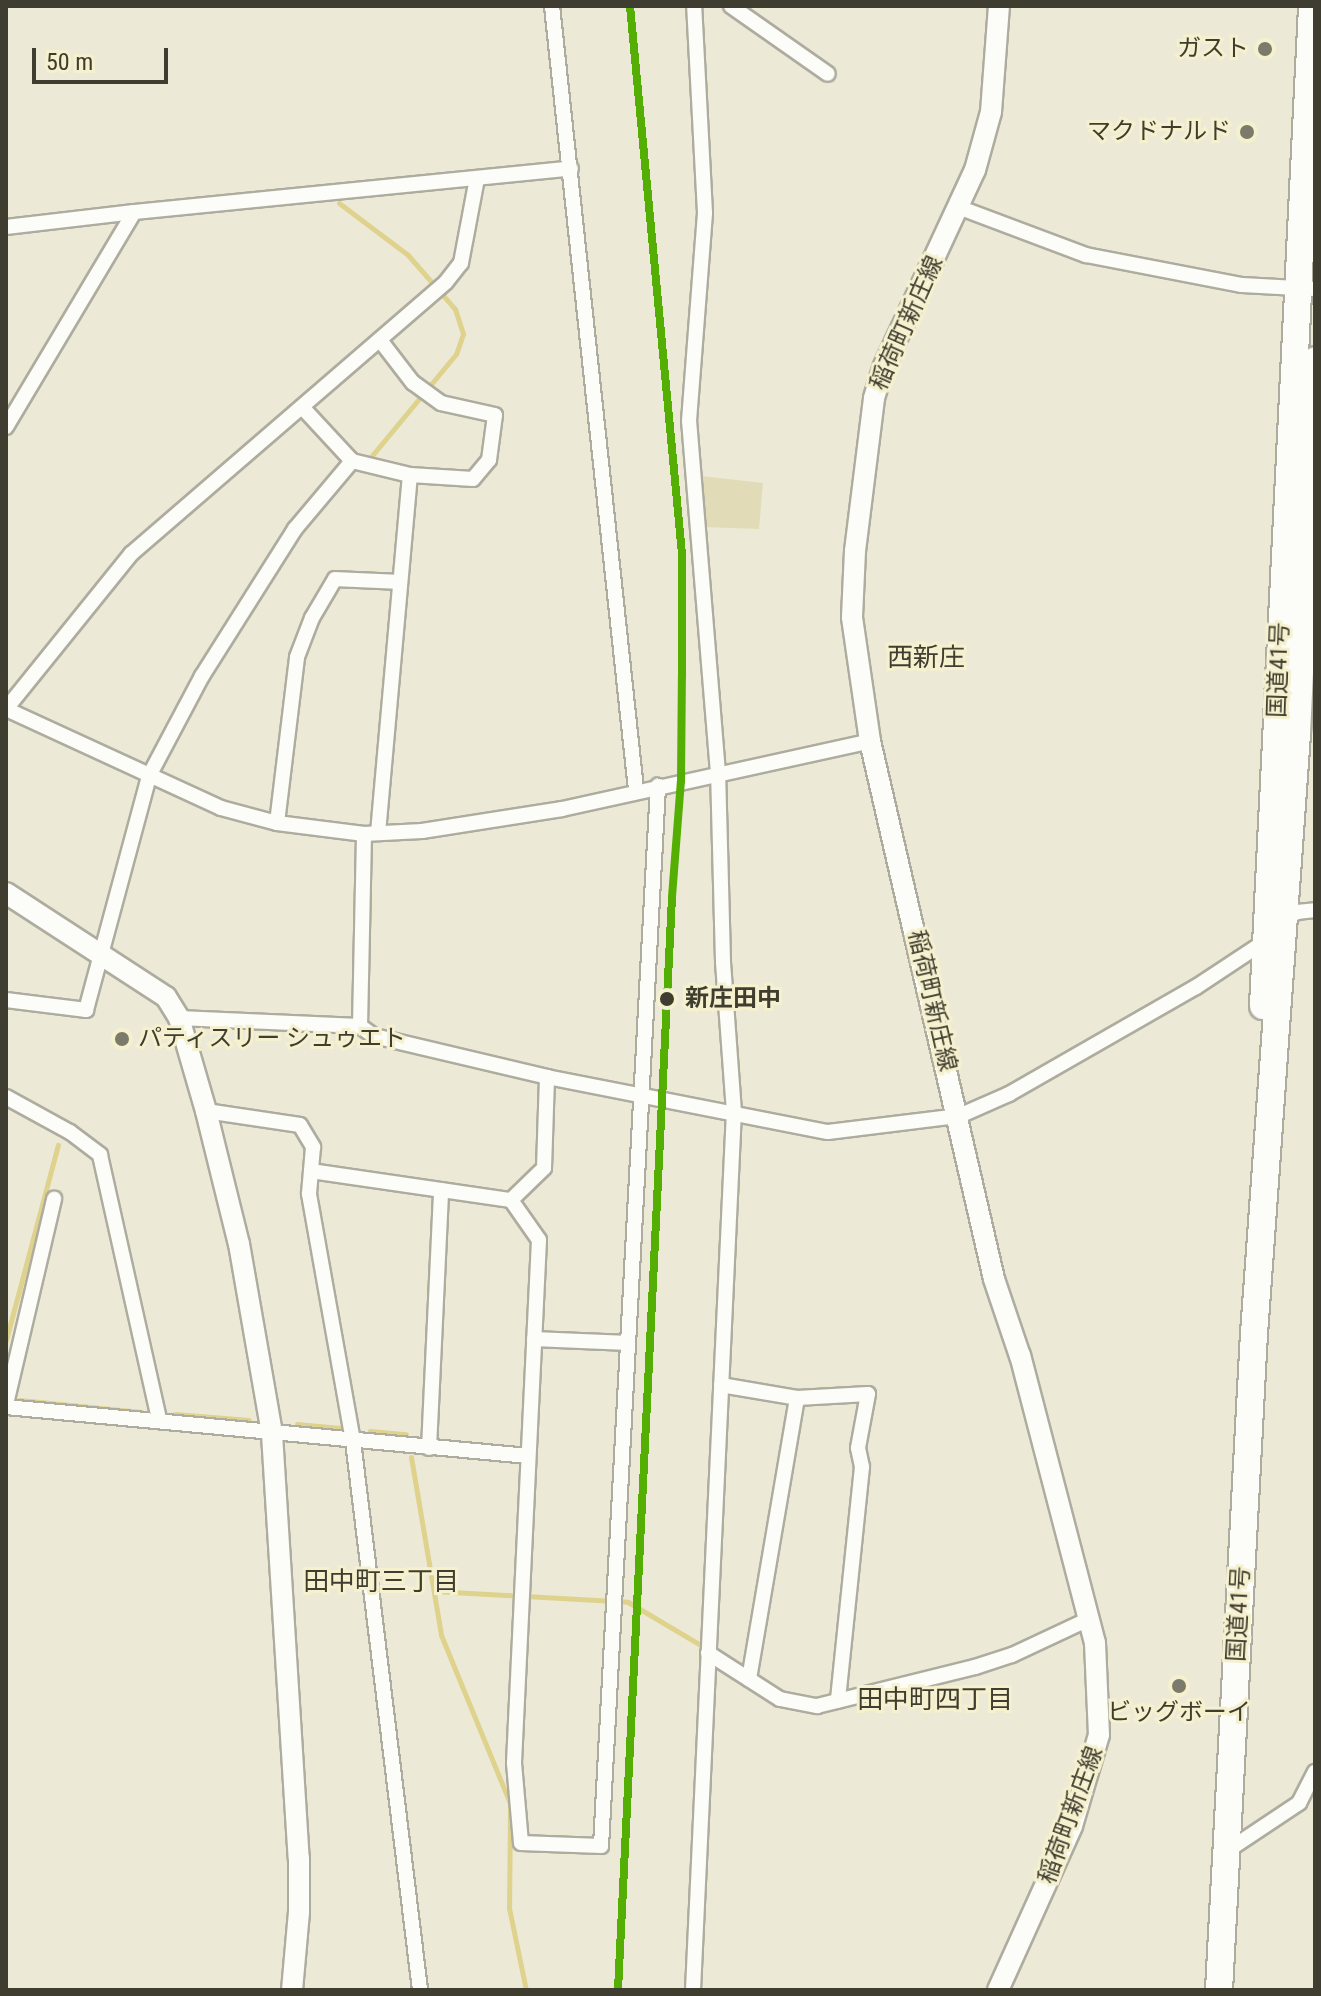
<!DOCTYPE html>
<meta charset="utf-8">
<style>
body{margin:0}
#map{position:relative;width:1321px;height:1996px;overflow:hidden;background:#ecead7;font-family:"Roboto Condensed","Noto Sans JP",sans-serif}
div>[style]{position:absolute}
.green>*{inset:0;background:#e1dcb7}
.stream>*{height:5px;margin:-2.5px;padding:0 2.5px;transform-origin:2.5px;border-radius:2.5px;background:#ded28d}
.roads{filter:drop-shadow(2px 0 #aeac9e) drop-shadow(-2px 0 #aeac9e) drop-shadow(0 2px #aeac9e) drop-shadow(0 -2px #aeac9e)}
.street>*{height:14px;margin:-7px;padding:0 7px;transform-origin:7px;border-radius:7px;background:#fcfcf9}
.secondary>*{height:20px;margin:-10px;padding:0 10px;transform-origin:10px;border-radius:10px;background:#fcfcf9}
.highway>*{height:26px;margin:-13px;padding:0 13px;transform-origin:13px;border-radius:13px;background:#fcfcf9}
.rail-1>*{height:8px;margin:-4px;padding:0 4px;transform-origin:4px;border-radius:4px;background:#55ae04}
.dots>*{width:22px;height:22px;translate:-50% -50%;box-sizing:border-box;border:4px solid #f5f0ce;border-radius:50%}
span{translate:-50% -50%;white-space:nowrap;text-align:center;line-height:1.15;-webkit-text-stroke:6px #f5f0ce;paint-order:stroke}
.poi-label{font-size:24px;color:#3f3d2f}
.right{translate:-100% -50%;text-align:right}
.left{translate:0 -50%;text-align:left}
.street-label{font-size:24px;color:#3f3d2f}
.stop-label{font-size:24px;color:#3f3d2f;font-weight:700}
.neighbourhood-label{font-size:26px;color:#3f3d2f}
.frame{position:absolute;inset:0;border:8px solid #3f3d2f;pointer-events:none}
.scale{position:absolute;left:32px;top:48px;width:136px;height:36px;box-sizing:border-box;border:4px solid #3f3d2f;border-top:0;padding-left:10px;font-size:24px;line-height:28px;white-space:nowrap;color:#3f3d2f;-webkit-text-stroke:6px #f5f0ce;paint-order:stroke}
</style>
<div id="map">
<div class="green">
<i style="clip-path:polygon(701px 476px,763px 483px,759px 529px,703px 527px)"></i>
</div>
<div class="stream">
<i style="left:339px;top:203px;width:86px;rotate:37deg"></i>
<i style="left:408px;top:255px;width:72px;rotate:49deg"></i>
<i style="left:455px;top:309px;width:26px;rotate:72deg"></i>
<i style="left:463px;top:334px;width:21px;rotate:109deg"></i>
<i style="left:456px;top:354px;width:135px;rotate:129.6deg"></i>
<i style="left:6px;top:1340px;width:202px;rotate:-75.1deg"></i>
<i style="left:19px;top:1400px;width:123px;rotate:5.6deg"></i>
<i style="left:175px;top:1414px;width:74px;rotate:4.6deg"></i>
<i style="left:297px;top:1424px;width:44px;rotate:5.2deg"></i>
<i style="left:370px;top:1431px;width:36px;rotate:5deg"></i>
<i style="left:411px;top:1457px;width:181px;rotate:80.4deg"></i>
<i style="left:441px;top:1635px;width:182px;rotate:67.7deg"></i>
<i style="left:510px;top:1803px;width:105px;rotate:90.5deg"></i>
<i style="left:509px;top:1908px;width:84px;rotate:78.3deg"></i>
<i style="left:434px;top:1591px;width:194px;rotate:3.2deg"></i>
<i style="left:628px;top:1602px;width:92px;rotate:30.7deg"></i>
</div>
<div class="roads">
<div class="street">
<i style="left:552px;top:6px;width:788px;rotate:83.88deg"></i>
<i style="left:731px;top:6px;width:118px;rotate:35deg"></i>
<i style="left:958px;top:207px;width:137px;rotate:20.6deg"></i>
<i style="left:1086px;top:255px;width:159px;rotate:10.9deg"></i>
<i style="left:1242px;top:285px;width:73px;rotate:3.1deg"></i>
<i style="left:6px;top:227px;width:129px;rotate:-6.7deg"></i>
<i style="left:302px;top:407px;width:74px;rotate:47.2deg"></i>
<i style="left:352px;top:461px;width:60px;rotate:13.6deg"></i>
<i style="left:410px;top:475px;width:63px;rotate:3.6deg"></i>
<i style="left:473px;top:479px;width:25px;rotate:-50deg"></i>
<i style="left:489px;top:460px;width:45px;rotate:-82.4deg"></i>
<i style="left:495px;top:415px;width:55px;rotate:-167.5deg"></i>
<i style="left:441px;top:403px;width:34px;rotate:-144deg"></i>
<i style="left:413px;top:383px;width:54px;rotate:-127.5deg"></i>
<i style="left:6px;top:427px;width:250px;rotate:-59.2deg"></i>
<i style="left:134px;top:212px;width:439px;rotate:-5.7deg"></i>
<i style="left:6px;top:709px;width:237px;rotate:24.7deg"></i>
<i style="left:221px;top:808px;width:58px;rotate:15deg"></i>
<i style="left:277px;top:823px;width:88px;rotate:7.2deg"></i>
<i style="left:364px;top:834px;width:58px;rotate:-3deg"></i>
<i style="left:422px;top:831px;width:142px;rotate:-8.9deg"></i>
<i style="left:562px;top:809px;width:315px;rotate:-12.4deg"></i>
<i style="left:6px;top:709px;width:199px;rotate:-51.1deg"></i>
<i style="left:131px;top:554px;width:416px;rotate:-40.8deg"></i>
<i style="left:446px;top:282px;width:24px;rotate:-52deg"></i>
<i style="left:461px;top:263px;width:86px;rotate:-79.3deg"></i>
<i style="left:277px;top:823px;width:167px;rotate:-83.1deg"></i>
<i style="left:297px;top:657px;width:42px;rotate:-69deg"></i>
<i style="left:312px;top:618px;width:45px;rotate:-59.5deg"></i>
<i style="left:335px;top:579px;width:65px;rotate:2.6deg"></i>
<i style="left:378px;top:833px;width:359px;rotate:-84.9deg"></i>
<i style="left:1282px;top:920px;width:17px;rotate:-28deg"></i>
<i style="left:1297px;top:912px;width:18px;rotate:-6deg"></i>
<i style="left:6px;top:1000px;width:81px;rotate:7.1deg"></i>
<i style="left:86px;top:1010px;width:242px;rotate:-74.9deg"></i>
<i style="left:149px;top:776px;width:113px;rotate:-62.1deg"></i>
<i style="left:202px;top:676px;width:174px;rotate:-57.7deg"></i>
<i style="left:295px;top:529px;width:89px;rotate:-50deg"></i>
<i style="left:179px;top:1018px;width:181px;rotate:2.5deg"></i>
<i style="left:360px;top:1026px;width:17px;rotate:36deg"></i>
<i style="left:374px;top:1036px;width:178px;rotate:13.3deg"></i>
<i style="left:547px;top:1077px;width:286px;rotate:11.1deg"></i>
<i style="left:828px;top:1132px;width:132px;rotate:-7deg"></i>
<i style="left:959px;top:1116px;width:55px;rotate:-23.7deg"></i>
<i style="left:1009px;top:1094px;width:215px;rotate:-29.8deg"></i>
<i style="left:1196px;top:987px;width:85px;rotate:-33.5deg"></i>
<i style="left:360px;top:1026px;width:192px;rotate:-88.8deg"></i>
<i style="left:6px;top:1097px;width:73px;rotate:28.7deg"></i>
<i style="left:70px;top:1132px;width:38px;rotate:37deg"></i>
<i style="left:100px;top:1155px;width:271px;rotate:77.4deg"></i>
<i style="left:206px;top:1111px;width:95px;rotate:8.5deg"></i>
<i style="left:300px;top:1125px;width:26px;rotate:59deg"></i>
<i style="left:313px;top:1147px;width:47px;rotate:94.9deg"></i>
<i style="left:309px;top:1194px;width:251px;rotate:79.9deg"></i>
<i style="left:353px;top:1441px;width:553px;rotate:83.04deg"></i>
<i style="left:311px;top:1171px;width:202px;rotate:8.3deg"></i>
<i style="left:511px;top:1200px;width:49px;rotate:55deg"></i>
<i style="left:539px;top:1240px;width:524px;rotate:92.74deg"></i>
<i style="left:514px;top:1763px;width:80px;rotate:85deg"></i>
<i style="left:521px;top:1843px;width:80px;rotate:2.1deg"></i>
<i style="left:601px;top:1846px;width:1062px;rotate:-86.92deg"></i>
<i style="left:511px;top:1200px;width:46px;rotate:-44.1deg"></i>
<i style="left:544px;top:1168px;width:91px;rotate:-88.1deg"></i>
<i style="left:534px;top:1339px;width:94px;rotate:2.4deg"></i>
<i style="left:721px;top:1385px;width:77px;rotate:9.7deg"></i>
<i style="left:797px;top:1398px;width:71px;rotate:-3.2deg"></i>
<i style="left:868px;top:1394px;width:55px;rotate:100.5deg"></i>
<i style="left:858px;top:1448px;width:19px;rotate:78deg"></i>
<i style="left:862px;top:1467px;width:235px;rotate:95.9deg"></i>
<i style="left:6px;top:1404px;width:211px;rotate:-76.8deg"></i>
<i style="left:6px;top:1407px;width:524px;rotate:5.36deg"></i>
<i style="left:429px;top:1448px;width:258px;rotate:-87.3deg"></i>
<i style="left:708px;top:1653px;width:85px;rotate:32.6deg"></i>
<i style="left:780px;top:1699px;width:38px;rotate:11deg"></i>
<i style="left:817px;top:1706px;width:163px;rotate:-13.9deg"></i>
<i style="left:975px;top:1667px;width:39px;rotate:-18deg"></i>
<i style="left:1012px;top:1655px;width:85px;rotate:-25.1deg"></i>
<i style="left:749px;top:1679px;width:285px;rotate:-80.3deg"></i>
<i style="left:1227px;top:1851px;width:87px;rotate:-33.7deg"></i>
<i style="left:1299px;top:1803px;width:35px;rotate:-63deg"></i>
<i style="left:693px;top:1990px;width:879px;rotate:-87.33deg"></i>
<i style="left:734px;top:1112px;width:151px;rotate:-94.2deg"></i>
<i style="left:723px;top:961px;width:188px;rotate:-91.5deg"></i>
<i style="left:718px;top:773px;width:353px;rotate:-94.7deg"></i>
<i style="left:689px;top:421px;width:209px;rotate:-85.6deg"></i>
<i style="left:705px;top:213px;width:207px;rotate:-93deg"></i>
</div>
<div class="secondary">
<i style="left:6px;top:893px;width:191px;rotate:33deg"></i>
<i style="left:166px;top:997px;width:25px;rotate:58deg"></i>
<i style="left:179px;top:1018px;width:97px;rotate:73.8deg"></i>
<i style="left:206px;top:1111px;width:137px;rotate:76.1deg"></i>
<i style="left:239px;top:1244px;width:193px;rotate:80.1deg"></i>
<i style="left:272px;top:1434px;width:425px;rotate:86.4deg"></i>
<i style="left:299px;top:1858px;width:54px;rotate:90deg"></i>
<i style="left:299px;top:1912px;width:78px;rotate:95.1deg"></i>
<i style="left:998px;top:1990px;width:180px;rotate:-65.7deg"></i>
<i style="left:1072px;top:1826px;width:95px;rotate:-73.5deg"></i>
<i style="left:1099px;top:1735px;width:92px;rotate:-92.5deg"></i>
<i style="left:1095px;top:1643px;width:297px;rotate:-104.6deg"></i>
<i style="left:1020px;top:1356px;width:81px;rotate:-108.7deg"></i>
<i style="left:994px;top:1279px;width:552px;rotate:-102.98deg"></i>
<i style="left:870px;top:741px;width:125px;rotate:-98.3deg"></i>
<i style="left:852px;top:617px;width:66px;rotate:-87.4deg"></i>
<i style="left:855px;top:551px;width:154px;rotate:-82.9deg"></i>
<i style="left:874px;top:398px;width:31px;rotate:-73deg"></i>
<i style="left:883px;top:368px;width:218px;rotate:-65.1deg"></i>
<i style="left:975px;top:170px;width:60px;rotate:-74.6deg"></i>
<i style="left:991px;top:112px;width:106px;rotate:-85.7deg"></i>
</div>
<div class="highway">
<i style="left:1263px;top:1006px;width:1001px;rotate:-87.19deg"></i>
<i style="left:1219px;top:1990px;width:657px;rotate:-86.95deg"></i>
<i style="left:1254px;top:1334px;width:602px;rotate:-85.9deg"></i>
<i style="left:1297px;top:734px;width:374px;rotate:-87.2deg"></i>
</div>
</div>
<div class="rail-1">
<i style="left:618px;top:1990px;width:1094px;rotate:-87.17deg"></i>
<i style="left:672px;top:897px;width:116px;rotate:-85.6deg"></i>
<i style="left:681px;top:781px;width:105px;rotate:-89.5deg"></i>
<i style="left:682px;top:676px;width:122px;rotate:-90deg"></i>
<i style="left:682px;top:554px;width:550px;rotate:-95.42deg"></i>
</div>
<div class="dots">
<i style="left:1265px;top:49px;background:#7c7a6a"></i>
<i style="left:1247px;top:132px;background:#7c7a6a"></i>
<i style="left:667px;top:999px;background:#3f3d2f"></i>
<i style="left:122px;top:1039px;background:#7c7a6a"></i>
<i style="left:1179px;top:1686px;background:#7c7a6a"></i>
</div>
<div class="poi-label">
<span class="right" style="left:1249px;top:49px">ガスト</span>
<span class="right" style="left:1231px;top:132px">マクドナルド</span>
<span class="left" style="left:138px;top:1039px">パティスリー シュゥエト</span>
<span style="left:1179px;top:1713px">ビッグボーイ</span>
</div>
<div class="street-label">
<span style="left:907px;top:323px;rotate:-66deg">稲荷町新庄線</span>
<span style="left:1279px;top:670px;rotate:-88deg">国道41号</span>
<span style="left:932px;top:1001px;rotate:77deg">稲荷町新庄線</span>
<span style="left:1239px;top:1614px;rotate:-87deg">国道41号</span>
<span style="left:1071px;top:1815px;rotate:-70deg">稲荷町新庄線</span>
</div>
<div class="stop-label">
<span class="left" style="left:685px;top:999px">新庄田中</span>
</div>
<div class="neighbourhood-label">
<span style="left:926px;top:658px">西新庄</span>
<span style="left:381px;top:1582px">田中町三丁目</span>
<span style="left:935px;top:1700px">田中町四丁目</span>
</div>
<div class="frame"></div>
<div class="scale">50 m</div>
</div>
